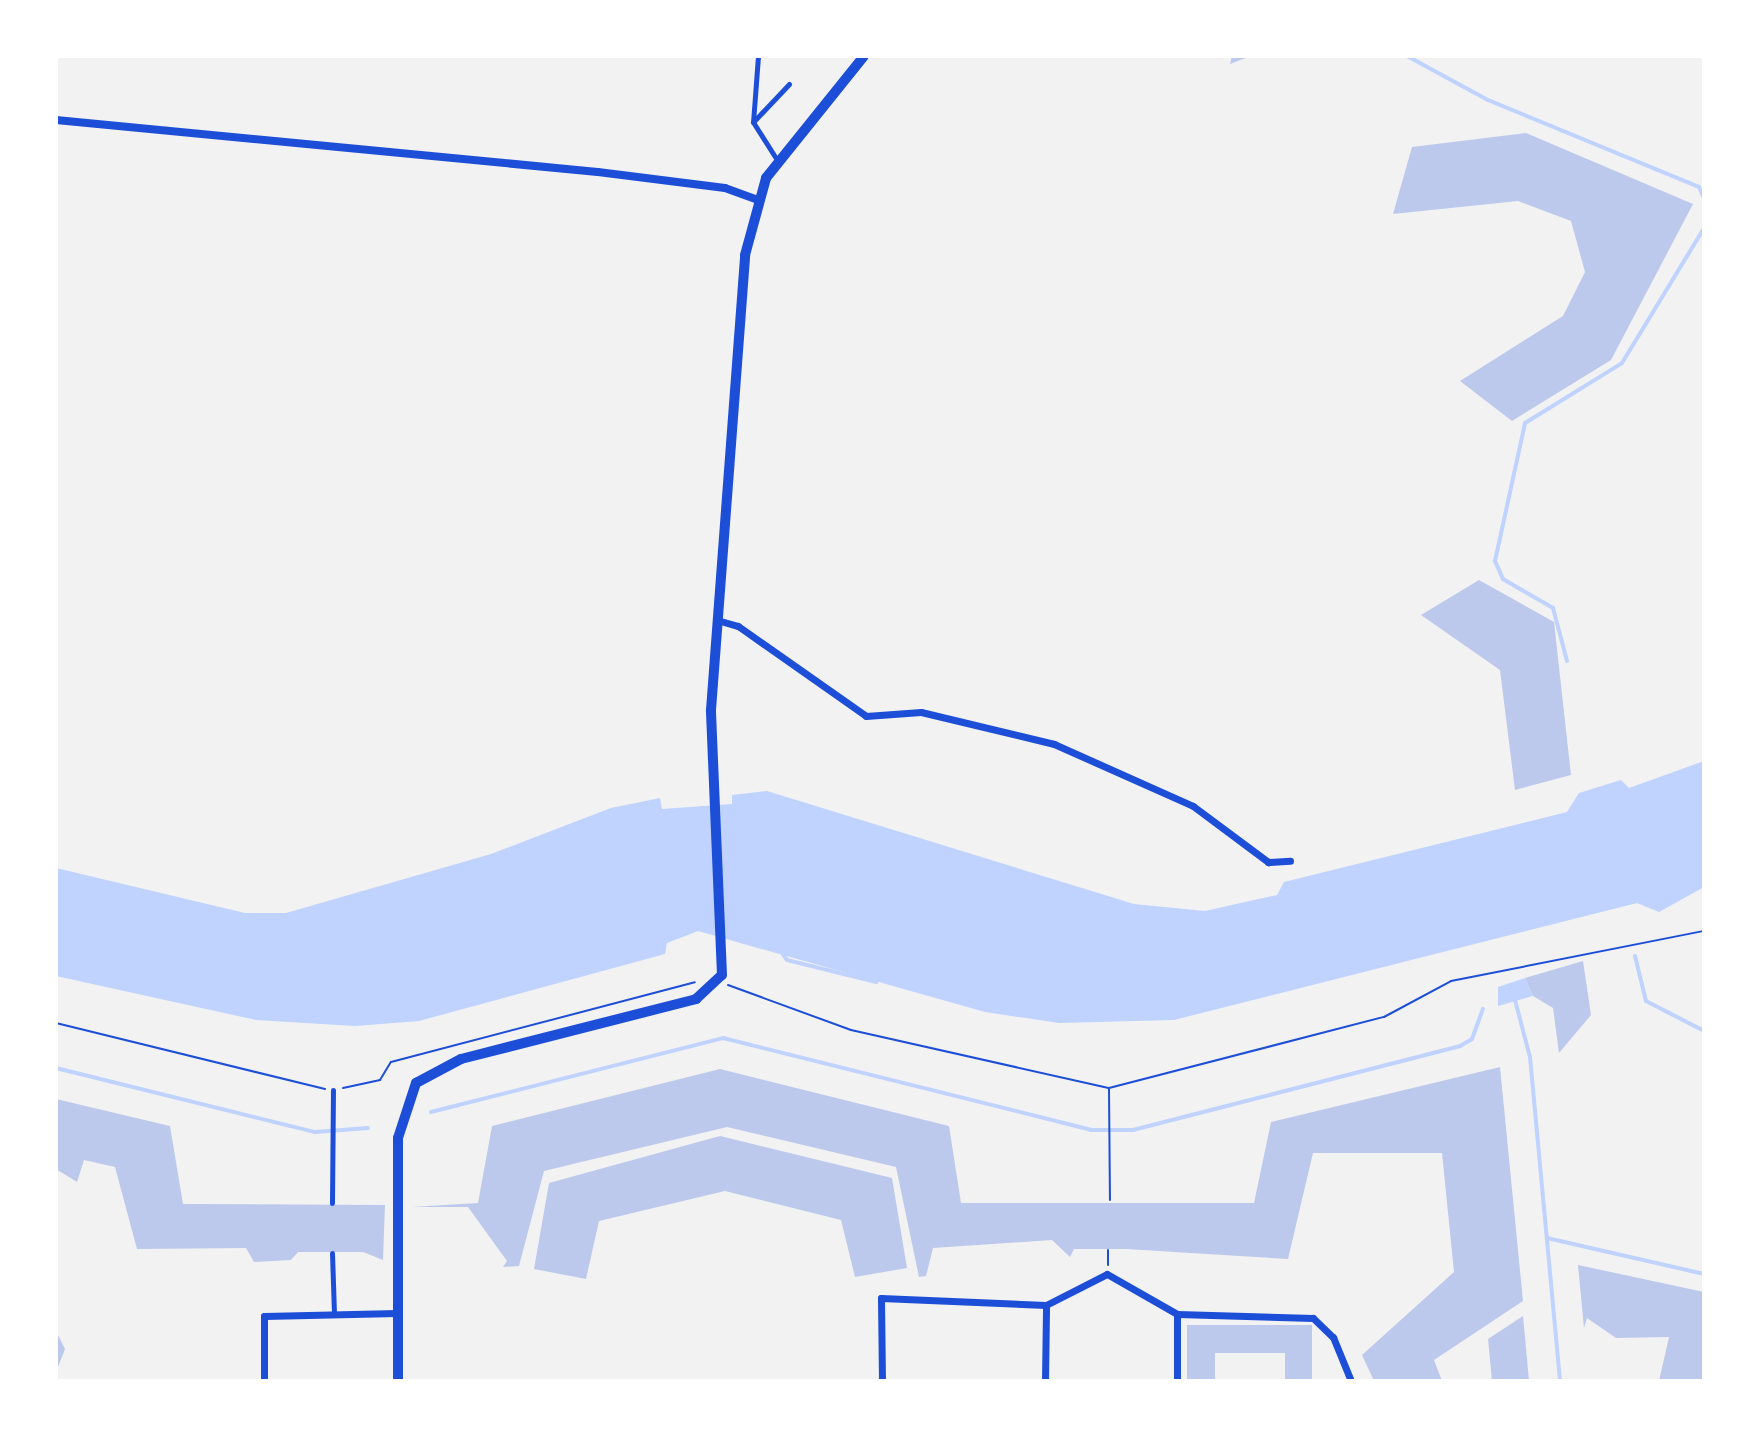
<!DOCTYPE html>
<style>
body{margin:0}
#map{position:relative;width:1760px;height:1437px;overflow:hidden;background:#f2f2f2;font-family:Barlow,sans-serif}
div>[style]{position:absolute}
.water>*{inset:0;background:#bfd3fe}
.stream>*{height:4px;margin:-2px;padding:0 2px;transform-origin:2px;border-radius:2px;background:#bfd3fe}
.building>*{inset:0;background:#bdc9ec}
.path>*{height:2px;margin:-1px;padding:0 1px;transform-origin:1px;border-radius:1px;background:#1d4ed8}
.service>*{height:3px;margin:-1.5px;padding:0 1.5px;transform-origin:1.5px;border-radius:1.5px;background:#1d4ed8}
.pedestrian>*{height:5px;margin:-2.5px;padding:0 2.5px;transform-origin:2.5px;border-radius:2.5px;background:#1d4ed8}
.minor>*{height:7px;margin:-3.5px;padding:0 3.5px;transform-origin:3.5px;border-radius:3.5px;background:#1d4ed8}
.tertiary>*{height:8px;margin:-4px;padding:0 4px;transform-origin:4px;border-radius:4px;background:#1d4ed8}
.secondary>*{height:10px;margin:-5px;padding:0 5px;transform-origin:5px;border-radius:5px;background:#1d4ed8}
span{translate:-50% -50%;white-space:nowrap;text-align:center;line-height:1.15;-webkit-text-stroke:8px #fff;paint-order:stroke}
.frame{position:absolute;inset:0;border:58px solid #fff;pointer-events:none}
</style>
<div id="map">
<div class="water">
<i style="clip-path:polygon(1704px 761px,1704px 887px,1659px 912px,1637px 903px,1174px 1020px,1059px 1023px,985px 1012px,698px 931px,667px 943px,665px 954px,419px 1021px,355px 1026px,256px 1020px,56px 976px,56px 868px,245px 913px,286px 913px,491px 854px,611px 808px,660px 798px,662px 809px,732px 804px,732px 795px,767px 791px,1134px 904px,1205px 911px,1277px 895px,1284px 882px,1567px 812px,1579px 793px,1621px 780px,1629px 788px)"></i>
<i style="clip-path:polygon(1525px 978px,1533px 996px,1498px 1006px,1498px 987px)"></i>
</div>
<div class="stream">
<i style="left:1407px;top:56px;width:92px;rotate:28.5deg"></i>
<i style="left:1488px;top:100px;width:228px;rotate:22.4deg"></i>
<i style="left:1699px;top:187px;width:12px;rotate:66deg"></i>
<i style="left:1567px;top:661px;width:55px;rotate:-104.8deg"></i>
<i style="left:1553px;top:608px;width:58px;rotate:-149.9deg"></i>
<i style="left:1503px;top:579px;width:20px;rotate:-114deg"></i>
<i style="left:1495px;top:561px;width:141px;rotate:-77.7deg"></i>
<i style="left:1525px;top:423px;width:114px;rotate:-31.7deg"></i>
<i style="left:1622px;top:363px;width:158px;rotate:-58.7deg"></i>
<i style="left:780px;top:950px;width:12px;rotate:55deg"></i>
<i style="left:787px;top:960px;width:92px;rotate:13.9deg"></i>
<i style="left:1635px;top:956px;width:46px;rotate:76.3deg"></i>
<i style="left:1646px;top:1001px;width:65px;rotate:27.3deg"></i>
<i style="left:1515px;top:1000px;width:59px;rotate:75.3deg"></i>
<i style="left:1530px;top:1057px;width:325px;rotate:84.7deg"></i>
<i style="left:56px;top:1068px;width:267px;rotate:13.9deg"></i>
<i style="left:315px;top:1132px;width:53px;rotate:-4.3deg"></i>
<i style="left:431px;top:1112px;width:301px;rotate:-14.2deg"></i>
<i style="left:723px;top:1038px;width:379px;rotate:14deg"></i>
<i style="left:1091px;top:1130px;width:42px"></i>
<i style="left:1133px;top:1130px;width:338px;rotate:-14.4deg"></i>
<i style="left:1460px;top:1046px;width:14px;rotate:-30deg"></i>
<i style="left:1472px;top:1039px;width:32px;rotate:-70deg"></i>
<i style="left:1547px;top:1238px;width:161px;rotate:12.9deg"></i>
</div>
<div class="building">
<i style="clip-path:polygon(1232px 56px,1251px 56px,1230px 64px)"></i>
<i style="clip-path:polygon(1526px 133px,1693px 204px,1611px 360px,1512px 421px,1460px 381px,1563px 316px,1585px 272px,1571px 221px,1518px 201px,1393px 214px,1412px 147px)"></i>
<i style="clip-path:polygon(1479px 580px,1554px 622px,1571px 775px,1515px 790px,1500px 670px,1421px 615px)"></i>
<i style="clip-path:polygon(1583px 961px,1591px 1015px,1559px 1053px,1553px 1008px,1533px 996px,1525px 978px)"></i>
<i style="clip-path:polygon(1500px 1067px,1523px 1301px,1434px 1360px,1442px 1381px,1374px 1381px,1362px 1355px,1454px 1272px,1442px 1153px,1313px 1153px,1288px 1259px,1126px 1249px,1074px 1249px,1070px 1257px,1052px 1240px,933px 1248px,926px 1276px,919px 1277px,896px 1167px,727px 1127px,544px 1171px,519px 1266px,503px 1267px,507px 1261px,468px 1207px,412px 1207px,478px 1203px,492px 1126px,720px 1069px,949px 1126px,961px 1203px,1254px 1203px,1271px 1122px)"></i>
<i style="clip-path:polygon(56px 1099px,170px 1126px,183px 1204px,385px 1205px,383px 1260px,363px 1252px,298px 1252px,291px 1260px,254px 1262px,246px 1248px,137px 1249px,115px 1167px,84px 1160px,77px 1182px,56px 1169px)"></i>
<i style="clip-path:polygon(720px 1136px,892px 1178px,907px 1268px,855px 1277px,841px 1220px,725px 1191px,599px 1221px,586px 1279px,534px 1269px,549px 1183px)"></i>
<i style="clip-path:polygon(1578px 1265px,1704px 1292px,1704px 1381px,1659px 1381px,1669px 1337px,1616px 1338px,1587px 1318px,1584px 1328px)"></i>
<i style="clip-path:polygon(1523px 1316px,1529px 1381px,1492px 1381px,1488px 1339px)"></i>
<i style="clip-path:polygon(1187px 1325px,1312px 1325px,1312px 1381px,1285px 1381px,1285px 1353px,1215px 1353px,1215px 1381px,1187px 1381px)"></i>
<i style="clip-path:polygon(56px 1331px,65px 1349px,56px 1372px)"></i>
</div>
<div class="path">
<i style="left:728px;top:985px;width:131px;rotate:20.1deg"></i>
<i style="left:851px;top:1030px;width:264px;rotate:12.7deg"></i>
<i style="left:1109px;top:1088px;width:284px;rotate:-14.5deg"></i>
<i style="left:1384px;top:1017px;width:76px;rotate:-28.2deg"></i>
<i style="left:1451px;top:981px;width:258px;rotate:-11.2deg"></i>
<i style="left:56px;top:1023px;width:277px;rotate:13.8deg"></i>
<i style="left:343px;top:1088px;width:38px;rotate:-12deg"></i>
<i style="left:380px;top:1080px;width:21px;rotate:-59deg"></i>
<i style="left:391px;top:1062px;width:314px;rotate:-14.7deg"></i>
<i style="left:1109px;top:1089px;width:111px;rotate:89.5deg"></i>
<i style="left:1108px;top:1265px;width:15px;rotate:-90deg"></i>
</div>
<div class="service">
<i style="left:86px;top:1381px;width:1px;rotate:-90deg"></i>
</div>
<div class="pedestrian">
<i style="left:758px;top:56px;width:66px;rotate:94.3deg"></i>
<i style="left:753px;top:122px;width:45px;rotate:57.7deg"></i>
<i style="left:754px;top:121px;width:51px;rotate:-46.6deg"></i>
<i style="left:332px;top:1203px;width:113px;rotate:-89.5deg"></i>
<i style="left:332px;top:1253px;width:61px;rotate:88.1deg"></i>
</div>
<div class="minor">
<i style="left:717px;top:620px;width:22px;rotate:16deg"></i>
<i style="left:738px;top:626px;width:156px;rotate:35.1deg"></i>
<i style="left:866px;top:716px;width:55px;rotate:-4.2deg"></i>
<i style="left:921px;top:712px;width:137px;rotate:13.5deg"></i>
<i style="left:1054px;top:744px;width:152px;rotate:24deg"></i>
<i style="left:1193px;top:806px;width:94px;rotate:36.7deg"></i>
<i style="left:1268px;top:862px;width:22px;rotate:-3deg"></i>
<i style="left:1177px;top:1314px;width:67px;rotate:90deg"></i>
<i style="left:264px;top:1381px;width:65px;rotate:-90deg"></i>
<i style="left:264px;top:1316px;width:133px;rotate:-1.3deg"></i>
<i style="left:882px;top:1381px;width:83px;rotate:-90.7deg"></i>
<i style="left:881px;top:1298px;width:165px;rotate:2.4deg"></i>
<i style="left:1046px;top:1305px;width:68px;rotate:-26.9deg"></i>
<i style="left:1107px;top:1274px;width:81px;rotate:29.7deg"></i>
<i style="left:1177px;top:1314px;width:136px;rotate:1.7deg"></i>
<i style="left:1313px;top:1318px;width:28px;rotate:44deg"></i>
<i style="left:1333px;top:1337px;width:48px;rotate:67.8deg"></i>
<i style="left:1045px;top:1381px;width:76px;rotate:-89.2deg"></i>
</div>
<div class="tertiary">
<i style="left:56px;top:120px;width:544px;rotate:5.48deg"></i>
<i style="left:598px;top:172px;width:128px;rotate:7.2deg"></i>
<i style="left:725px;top:188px;width:33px;rotate:20deg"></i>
</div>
<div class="secondary">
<i style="left:398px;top:1381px;width:243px;rotate:-90deg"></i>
<i style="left:398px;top:1138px;width:58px;rotate:-71.9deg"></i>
<i style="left:416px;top:1083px;width:51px;rotate:-28.1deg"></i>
<i style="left:461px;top:1059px;width:243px;rotate:-14.3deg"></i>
<i style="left:696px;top:999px;width:35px;rotate:-43deg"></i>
<i style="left:722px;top:975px;width:265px;rotate:-92.4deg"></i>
<i style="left:711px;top:710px;width:456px;rotate:-85.7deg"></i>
<i style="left:745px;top:255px;width:80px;rotate:-74.7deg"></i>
<i style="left:766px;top:178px;width:156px;rotate:-51.2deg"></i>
</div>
<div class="frame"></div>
</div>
